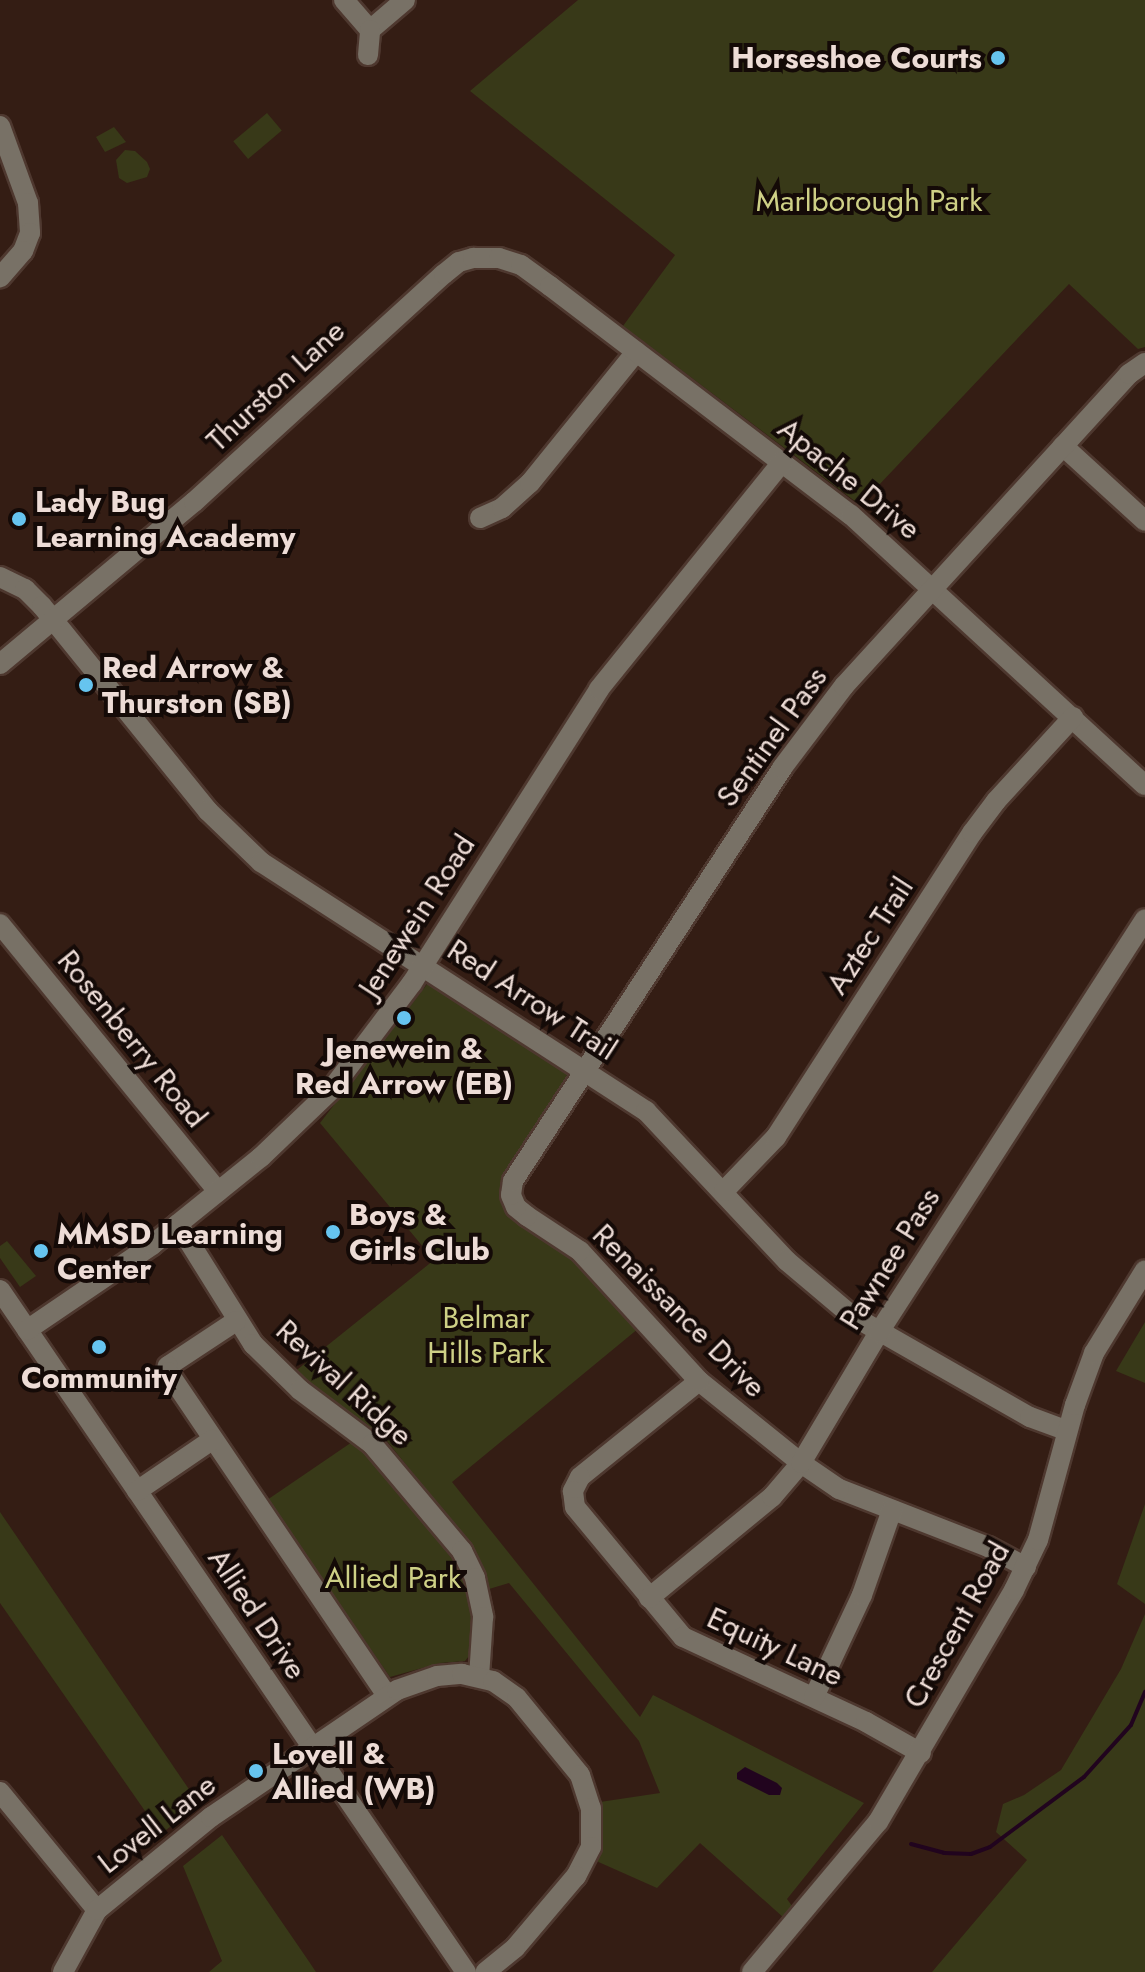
<!DOCTYPE html>
<style>
body{margin:0}
#map{position:relative;width:1145px;height:1972px;overflow:hidden;background:#341d14;font-family:Jost,sans-serif}
div>[style]{position:absolute}
.green>*{inset:0;background:#383918;transform-origin:0 0}
.water>*{inset:0;background:#21041e}
.stream>*{height:4px;margin:-2px;padding:0 2px;transform-origin:2px;border-radius:2px;background:#21041e}
.roads{filter:drop-shadow(2px 0 #4e382f) drop-shadow(-2px 0 #4e382f) drop-shadow(0 2px #4e382f) drop-shadow(0 -2px #4e382f)}
.minor>*{height:20px;margin:-10px;padding:0 10px;transform-origin:10px;border-radius:10px;background:#787166}
.dots>*{width:22px;height:22px;translate:-50% -50%;box-sizing:border-box;border:4px solid #140a07;border-radius:50%}
span{translate:-50% -50%;white-space:nowrap;text-align:center;line-height:1.15;-webkit-text-stroke:8px #140a07;paint-order:stroke}
.poi-label{font-size:30px;color:#eddcd6;font-weight:700}
.right{translate:-100% -50%;text-align:right}
.left{translate:0 -50%;text-align:left}
.park-label{font-size:30px;color:#ced086}
.street-label{font-size:30px;color:#eddcd6}
</style>
<div id="map">
<div class="green">
<i style="clip-path:polygon(578px 0,1145px 0,1145px 347px,1138px 349px,1069px 284px,860px 505px,623px 326px,675px 255px,470px 91px)"></i>
<i style="left:267px;top:113px;width:23px;height:44px;rotate:50deg"></i>
<i style="clip-path:polygon(114px 127px,126px 142px,105px 152px,96px 137px)"></i>
<i style="clip-path:polygon(125px 150px,135px 151px,147px 162px,150px 169px,147px 177px,127px 183px,119px 178px,116px 160px)"></i>
<i style="clip-path:polygon(428px 983px,572px 1077px,502px 1178px,501px 1196px,506px 1210px,575px 1259px,639px 1328px,452px 1482px,640px 1717px,653px 1695px,864px 1803px,787px 1899px,792px 1906px,784px 1918px,700px 1843px,657px 1888px,594px 1860px,602px 1823px,600px 1802px,660px 1793px,639px 1741px,509px 1583px,489px 1589px,471px 1546px,387px 1441px,293px 1373px,434px 1260px,320px 1123px)"></i>
<i style="clip-path:polygon(7px 1241px,36px 1276px,20px 1287px,0 1258px,0 1246px)"></i>
<i style="clip-path:polygon(1145px 1322px,1145px 1383px,1116px 1371px)"></i>
<i style="clip-path:polygon(355px 1440px,398px 1484px,455px 1563px,465px 1585px,473px 1625px,472px 1652px,465px 1661px,440px 1663px,390px 1677px,267px 1500px)"></i>
<i style="clip-path:polygon(1145px 1504px,1145px 1604px,1117px 1584px)"></i>
<i style="clip-path:polygon(0 1512px,199px 1804px,161px 1834px,0 1603px)"></i>
<i style="clip-path:polygon(1145px 1614px,1145px 1972px,932px 1972px,1027px 1860px,996px 1832px,1003px 1804px,1024px 1795px,1061px 1770px,1121px 1669px)"></i>
<i style="clip-path:polygon(222px 1835px,310px 1963px,316px 1972px,209px 1972px,222px 1961px,183px 1866px)"></i>
</div>
<div class="water">
<i style="clip-path:polygon(745px 1767px,777px 1783px,782px 1788px,780px 1795px,769px 1795px,737px 1779px,737px 1773px)"></i>
</div>
<div class="stream">
<i style="left:911px;top:1844px;width:34px;rotate:15deg"></i>
<i style="left:944px;top:1853px;width:27px;rotate:2deg"></i>
<i style="left:971px;top:1854px;width:20px;rotate:-20deg"></i>
<i style="left:990px;top:1847px;width:117px;rotate:-36.7deg"></i>
<i style="left:1084px;top:1777px;width:70px;rotate:-47.9deg"></i>
<i style="left:1131px;top:1725px;width:36px;rotate:-67deg"></i>
</div>
<div class="roads">
<div class="minor">
<i style="left:344px;top:0;width:40px;rotate:49deg"></i>
<i style="left:370px;top:30px;width:46px;rotate:-40.6deg"></i>
<i style="left:368px;top:55px;width:25px;rotate:-85deg"></i>
<i style="left:0;top:126px;width:82px;rotate:70deg"></i>
<i style="left:28px;top:203px;width:30px;rotate:86deg"></i>
<i style="left:30px;top:233px;width:19px;rotate:111deg"></i>
<i style="left:23px;top:251px;width:35px;rotate:131deg"></i>
<i style="left:1063px;top:446px;width:111px;rotate:42.4deg"></i>
<i style="left:480px;top:518px;width:24px;rotate:-24deg"></i>
<i style="left:502px;top:508px;width:38px;rotate:-42deg"></i>
<i style="left:530px;top:483px;width:169px;rotate:-51deg"></i>
<i style="left:0;top:577px;width:28px;rotate:26deg"></i>
<i style="left:25px;top:589px;width:24px;rotate:45deg"></i>
<i style="left:42px;top:606px;width:264px;rotate:51deg"></i>
<i style="left:208px;top:811px;width:74px;rotate:43.9deg"></i>
<i style="left:261px;top:862px;width:459px;rotate:32.9deg"></i>
<i style="left:646px;top:1111px;width:206px;rotate:46.8deg"></i>
<i style="left:787px;top:1261px;width:84px;rotate:40.2deg"></i>
<i style="left:851px;top:1315px;width:206px;rotate:29.7deg"></i>
<i style="left:1030px;top:1417px;width:40px;rotate:20.2deg"></i>
<i style="left:0;top:664px;width:253px;rotate:-39.9deg"></i>
<i style="left:194px;top:502px;width:338px;rotate:-42.4deg"></i>
<i style="left:444px;top:274px;width:19px;rotate:-39deg"></i>
<i style="left:459px;top:262px;width:15px;rotate:-16deg"></i>
<i style="left:473px;top:258px;width:26px"></i>
<i style="left:499px;top:258px;width:23px;rotate:18deg"></i>
<i style="left:521px;top:265px;width:36px;rotate:36deg"></i>
<i style="left:550px;top:286px;width:378px;rotate:37.3deg"></i>
<i style="left:851px;top:515px;width:399px;rotate:42.6deg"></i>
<i style="left:0;top:924px;width:345px;rotate:50.8deg"></i>
<i style="left:724px;top:1191px;width:75px;rotate:-46.1deg"></i>
<i style="left:776px;top:1137px;width:362px;rotate:-57.2deg"></i>
<i style="left:972px;top:833px;width:40px;rotate:-53deg"></i>
<i style="left:996px;top:801px;width:114px;rotate:-47.5deg"></i>
<i style="left:178px;top:1224px;width:142px;rotate:58deg"></i>
<i style="left:253px;top:1344px;width:66px;rotate:44.4deg"></i>
<i style="left:300px;top:1390px;width:90px;rotate:36.9deg"></i>
<i style="left:372px;top:1444px;width:140px;rotate:49.9deg"></i>
<i style="left:462px;top:1551px;width:30px;rotate:64deg"></i>
<i style="left:475px;top:1578px;width:40px;rotate:78deg"></i>
<i style="left:483px;top:1617px;width:60px;rotate:93.8deg"></i>
<i style="left:0;top:1290px;width:826px;rotate:55.66deg"></i>
<i style="left:236px;top:1321px;width:82px;rotate:146.5deg"></i>
<i style="left:168px;top:1366px;width:6px;rotate:90deg"></i>
<i style="left:168px;top:1372px;width:391px;rotate:55.9deg"></i>
<i style="left:27px;top:1330px;width:151px;rotate:-34.2deg"></i>
<i style="left:152px;top:1245px;width:140px;rotate:-38.9deg"></i>
<i style="left:261px;top:1157px;width:97px;rotate:-43.7deg"></i>
<i style="left:331px;top:1090px;width:134px;rotate:-52.9deg"></i>
<i style="left:412px;top:983px;width:348px;rotate:-57.5deg"></i>
<i style="left:599px;top:689px;width:292px;rotate:-51.1deg"></i>
<i style="left:699px;top:1381px;width:153px;rotate:141.1deg"></i>
<i style="left:580px;top:1477px;width:16px;rotate:117deg"></i>
<i style="left:573px;top:1491px;width:16px;rotate:83deg"></i>
<i style="left:575px;top:1507px;width:169px;rotate:50.3deg"></i>
<i style="left:683px;top:1637px;width:202px;rotate:24.9deg"></i>
<i style="left:866px;top:1722px;width:63px;rotate:29.4deg"></i>
<i style="left:137px;top:1491px;width:91px;rotate:-34.2deg"></i>
<i style="left:1026px;top:1567px;width:43px;rotate:-152.2deg"></i>
<i style="left:988px;top:1547px;width:160px;rotate:-158.7deg"></i>
<i style="left:839px;top:1489px;width:46px;rotate:-145.6deg"></i>
<i style="left:801px;top:1463px;width:131px;rotate:-141.2deg"></i>
<i style="left:699px;top:1381px;width:176px;rotate:-132.5deg"></i>
<i style="left:580px;top:1251px;width:64px;rotate:-146.6deg"></i>
<i style="left:527px;top:1216px;width:14px;rotate:-141deg"></i>
<i style="left:516px;top:1207px;width:13px;rotate:-113deg"></i>
<i style="left:511px;top:1195px;width:14px;rotate:-82deg"></i>
<i style="left:513px;top:1181px;width:493px;rotate:-56.9deg"></i>
<i style="left:782px;top:768px;width:103px;rotate:-52.9deg"></i>
<i style="left:844px;top:686px;width:423px;rotate:-47.6deg"></i>
<i style="left:1129px;top:374px;width:19px;rotate:-35deg"></i>
<i style="left:649px;top:1598px;width:159px;rotate:-39.4deg"></i>
<i style="left:772px;top:1497px;width:45px;rotate:-49.5deg"></i>
<i style="left:801px;top:1463px;width:152px;rotate:-59.2deg"></i>
<i style="left:879px;top:1332px;width:491px;rotate:-57.2deg"></i>
<i style="left:814px;top:1697px;width:113px;rotate:-64.8deg"></i>
<i style="left:862px;top:1595px;width:90px;rotate:-70.6deg"></i>
<i style="left:0;top:1792px;width:153px;rotate:50.6deg"></i>
<i style="left:63px;top:1972px;width:71px;rotate:-61.3deg"></i>
<i style="left:97px;top:1910px;width:147px;rotate:-39.2deg"></i>
<i style="left:211px;top:1817px;width:225px;rotate:-34.3deg"></i>
<i style="left:397px;top:1690px;width:42px;rotate:-19.3deg"></i>
<i style="left:437px;top:1676px;width:25px;rotate:-5deg"></i>
<i style="left:462px;top:1674px;width:32px;rotate:13deg"></i>
<i style="left:493px;top:1681px;width:29px;rotate:35deg"></i>
<i style="left:517px;top:1698px;width:99px;rotate:50.7deg"></i>
<i style="left:580px;top:1775px;width:35px;rotate:72deg"></i>
<i style="left:591px;top:1808px;width:39px;rotate:90deg"></i>
<i style="left:591px;top:1847px;width:33px;rotate:117deg"></i>
<i style="left:576px;top:1876px;width:94px;rotate:130.3deg"></i>
<i style="left:515px;top:1948px;width:38px;rotate:141deg"></i>
<i style="left:752px;top:1972px;width:196px;rotate:-50deg"></i>
<i style="left:878px;top:1822px;width:269px;rotate:-59.6deg"></i>
<i style="left:1014px;top:1590px;width:55px;rotate:-64.4deg"></i>
<i style="left:1038px;top:1540px;width:140px;rotate:-74.7deg"></i>
<i style="left:1075px;top:1405px;width:55px;rotate:-69.9deg"></i>
<i style="left:1094px;top:1353px;width:97px;rotate:-58.4deg"></i>
</div>
</div>
<div class="dots">
<i style="left:998px;top:58px;background:#66c4ef"></i>
<i style="left:19px;top:519px;background:#66c4ef"></i>
<i style="left:86px;top:685px;background:#66c4ef"></i>
<i style="left:404px;top:1018px;background:#66c4ef"></i>
<i style="left:333px;top:1232px;background:#66c4ef"></i>
<i style="left:41px;top:1251px;background:#66c4ef"></i>
<i style="left:99px;top:1347px;background:#66c4ef"></i>
<i style="left:256px;top:1771px;background:#66c4ef"></i>
</div>
<div class="poi-label">
<span class="right" style="left:982px;top:58px">Horseshoe Courts</span>
<span class="left" style="left:35px;top:519px">Lady Bug<br>Learning Academy</span>
<span class="left" style="left:102px;top:685px">Red Arrow &amp;<br>Thurston (SB)</span>
<span style="left:404px;top:1066px">Jenewein &amp;<br>Red Arrow (EB)</span>
<span class="left" style="left:349px;top:1232px">Boys &amp;<br>Girls Club</span>
<span class="left" style="left:57px;top:1251px">MMSD Learning<br>Center</span>
<span style="left:99px;top:1378px">Community</span>
<span class="left" style="left:272px;top:1771px">Lovell &amp;<br>Allied (WB)</span>
</div>
<div class="park-label">
<span style="left:869px;top:201px">Marlborough Park</span>
<span style="left:486px;top:1335px">Belmar<br>Hills Park</span>
<span style="left:393px;top:1578px">Allied Park</span>
</div>
<div class="street-label">
<span style="left:276px;top:386px;rotate:-43deg">Thurston Lane</span>
<span style="left:849px;top:479px;rotate:39deg">Apache Drive</span>
<span style="left:772px;top:737px;rotate:-54deg">Sentinel Pass</span>
<span style="left:417px;top:916px;rotate:-57deg">Jenewein Road</span>
<span style="left:870px;top:936px;rotate:-57deg">Aztec Trail</span>
<span style="left:532px;top:1000px;rotate:33deg">Red Arrow Trail</span>
<span style="left:132px;top:1039px;rotate:51deg">Rosenberry Road</span>
<span style="left:890px;top:1259px;rotate:-58deg">Pawnee Pass</span>
<span style="left:679px;top:1311px;rotate:45deg">Renaissance Drive</span>
<span style="left:344px;top:1383px;rotate:42deg">Revival Ridge</span>
<span style="left:257px;top:1614px;rotate:56deg">Allied Drive</span>
<span style="left:957px;top:1625px;rotate:-61deg">Crescent Road</span>
<span style="left:775px;top:1647px;rotate:25deg">Equity Lane</span>
<span style="left:157px;top:1824px;rotate:-38deg">Lovell Lane</span>
</div>
</div>
